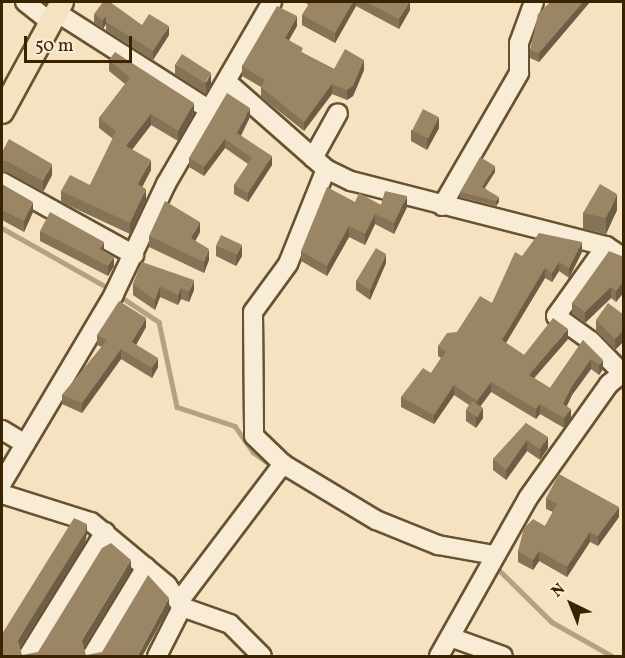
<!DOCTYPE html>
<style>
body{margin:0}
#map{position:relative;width:625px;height:658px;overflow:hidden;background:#f4e2c1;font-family:Vollkorn,serif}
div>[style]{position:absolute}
.stream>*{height:4.5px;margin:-2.25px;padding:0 2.25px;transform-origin:2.25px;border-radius:2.25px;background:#b4a17f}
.roads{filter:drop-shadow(2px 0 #685330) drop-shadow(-2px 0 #685330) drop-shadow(0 2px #685330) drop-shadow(0 -2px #685330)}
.minor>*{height:18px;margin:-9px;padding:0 9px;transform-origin:9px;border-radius:9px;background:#f8ecd7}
.major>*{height:22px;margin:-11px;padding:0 11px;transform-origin:11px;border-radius:11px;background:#f4e2c1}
.wall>*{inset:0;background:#847356}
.shaded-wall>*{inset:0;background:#6c5e46}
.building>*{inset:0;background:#9a8664;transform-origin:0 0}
span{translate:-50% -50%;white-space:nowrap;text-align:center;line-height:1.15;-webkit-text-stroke:4.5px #f8ecd7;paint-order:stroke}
.frame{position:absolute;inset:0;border:3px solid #392300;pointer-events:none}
.north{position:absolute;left:541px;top:574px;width:60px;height:60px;-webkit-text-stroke:4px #f8ecd7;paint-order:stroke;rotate:317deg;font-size:16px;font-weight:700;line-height:24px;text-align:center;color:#392300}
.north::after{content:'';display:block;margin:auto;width:21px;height:27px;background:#392300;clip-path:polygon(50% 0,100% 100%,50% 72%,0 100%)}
.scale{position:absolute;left:24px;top:36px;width:108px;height:27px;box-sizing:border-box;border:3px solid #392300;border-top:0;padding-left:8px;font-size:18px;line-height:21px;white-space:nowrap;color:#392300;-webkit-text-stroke:4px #f8ecd7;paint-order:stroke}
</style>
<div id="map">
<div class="stream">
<i style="left:2px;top:228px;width:126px;rotate:29.4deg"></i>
<i style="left:118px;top:295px;width:49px;rotate:33.4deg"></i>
<i style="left:159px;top:322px;width:87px;rotate:78deg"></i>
<i style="left:177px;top:407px;width:61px;rotate:18.1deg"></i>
<i style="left:235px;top:426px;width:32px;rotate:55deg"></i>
<i style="left:253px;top:452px;width:29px;rotate:36deg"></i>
<i style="left:495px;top:566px;width:80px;rotate:44.5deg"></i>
<i style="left:552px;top:622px;width:69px;rotate:29.5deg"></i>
</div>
<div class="roads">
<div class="minor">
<i style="left:25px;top:2px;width:33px;rotate:38deg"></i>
<i style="left:56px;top:12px;width:183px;rotate:32.5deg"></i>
<i style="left:227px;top:82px;width:132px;rotate:41.3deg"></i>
<i style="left:326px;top:169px;width:28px;rotate:26deg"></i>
<i style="left:351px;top:181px;width:263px;rotate:14.3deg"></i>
<i style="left:606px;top:246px;width:86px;rotate:125.5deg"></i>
<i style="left:556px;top:316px;width:43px;rotate:35.5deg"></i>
<i style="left:591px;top:341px;width:45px;rotate:45.9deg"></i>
<i style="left:313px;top:158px;width:51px;rotate:-60.9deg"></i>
<i style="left:326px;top:169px;width:102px;rotate:111.8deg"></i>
<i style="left:288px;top:264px;width:59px;rotate:126.1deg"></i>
<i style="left:253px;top:312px;width:124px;rotate:89.5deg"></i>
<i style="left:254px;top:436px;width:40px;rotate:44deg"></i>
<i style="left:283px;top:464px;width:109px;rotate:31.1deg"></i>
<i style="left:376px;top:520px;width:67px;rotate:22deg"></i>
<i style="left:438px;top:545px;width:57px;rotate:10.1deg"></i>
<i style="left:2px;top:182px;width:151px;rotate:28.9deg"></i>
<i style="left:442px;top:206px;width:154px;rotate:-59.9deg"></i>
<i style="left:519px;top:73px;width:30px;rotate:-90deg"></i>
<i style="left:519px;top:43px;width:44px;rotate:-69.9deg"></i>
<i style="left:606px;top:246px;width:22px;rotate:34deg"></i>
<i style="left:2px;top:430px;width:27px;rotate:31deg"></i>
<i style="left:2px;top:483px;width:220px;rotate:-59.3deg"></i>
<i style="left:114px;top:294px;width:122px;rotate:-64.7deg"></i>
<i style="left:166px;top:184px;width:211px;rotate:-59.8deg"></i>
<i style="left:2px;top:494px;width:93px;rotate:17.5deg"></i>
<i style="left:91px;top:522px;width:99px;rotate:39.7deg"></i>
<i style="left:167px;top:585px;width:27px;rotate:56deg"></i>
<i style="left:182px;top:607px;width:55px;rotate:117deg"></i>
<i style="left:180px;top:600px;width:171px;rotate:-52.9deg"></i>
<i style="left:182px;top:607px;width:51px;rotate:19.5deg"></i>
<i style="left:230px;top:624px;width:45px;rotate:45deg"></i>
<i style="left:450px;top:637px;width:56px;rotate:19.7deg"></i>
<i style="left:28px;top:656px;width:146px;rotate:-58.2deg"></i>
<i style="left:92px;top:656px;width:104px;rotate:-58.8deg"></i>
<i style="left:439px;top:656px;width:181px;rotate:-60.6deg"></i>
<i style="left:528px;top:498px;width:140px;rotate:-54.6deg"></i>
<i style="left:609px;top:384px;width:19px;rotate:-39deg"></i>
</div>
<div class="major">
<i style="left:2px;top:112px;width:125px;rotate:-61.4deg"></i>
</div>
</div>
<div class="wall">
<i style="clip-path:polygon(304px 2px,410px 2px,410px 10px,399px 29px,356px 6px,335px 43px,302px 25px,302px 15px,309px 5px)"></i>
<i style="clip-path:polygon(550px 2px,590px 2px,539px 62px,530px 58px,530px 50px)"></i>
<i style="clip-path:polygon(94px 14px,142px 25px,169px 35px,153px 60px,106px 30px,106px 24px,103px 29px,94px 23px)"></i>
<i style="clip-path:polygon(297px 26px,289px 40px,303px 53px,334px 69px,364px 70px,353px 96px,347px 100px,332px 94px,304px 131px,261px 97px,261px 87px,242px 76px,242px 66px)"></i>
<i style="clip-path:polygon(109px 60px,194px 113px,178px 141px,151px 125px,132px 150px,151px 170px,142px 187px,146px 200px,130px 234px,61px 202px,61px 191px,90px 185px,113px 139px,99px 128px,99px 118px,125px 84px,109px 71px)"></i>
<i style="clip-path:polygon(175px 64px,211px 84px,206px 94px,175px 74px)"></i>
<i style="clip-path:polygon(250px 117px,241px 136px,272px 165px,248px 202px,234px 194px,234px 185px,248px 164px,225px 148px,204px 176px,189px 167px,189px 158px)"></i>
<i style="clip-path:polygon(439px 128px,427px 150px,411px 141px,411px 130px)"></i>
<i style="clip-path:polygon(2px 152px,52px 175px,43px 192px,7px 172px,2px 172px)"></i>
<i style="clip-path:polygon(495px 172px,485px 188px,499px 202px,496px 206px,460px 197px,460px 192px)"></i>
<i style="clip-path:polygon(2px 184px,33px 212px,24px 232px,2px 220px)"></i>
<i style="clip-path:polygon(355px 202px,407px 207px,394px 234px,375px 224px,365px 245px,349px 237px,327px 276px,301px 261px,301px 251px)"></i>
<i style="clip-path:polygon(617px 210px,606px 234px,583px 229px,583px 213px)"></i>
<i style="clip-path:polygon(40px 231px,104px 251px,114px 266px,108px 276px,40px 241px)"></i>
<i style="clip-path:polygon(200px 232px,195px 241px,209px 260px,204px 273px,149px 247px,149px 236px)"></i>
<i style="clip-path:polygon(216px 245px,242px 256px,236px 266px,216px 256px)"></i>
<i style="clip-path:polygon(582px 252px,569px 278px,559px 271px,552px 282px,545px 278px,506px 343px,524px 355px,568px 339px,534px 378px,550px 388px,583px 340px,603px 369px,599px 375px,591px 369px,572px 395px,567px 406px,571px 418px,564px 428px,540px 414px,536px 419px,491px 392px,480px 406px,483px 418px,476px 428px,466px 421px,466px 410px,469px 405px,454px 395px,434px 424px,401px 407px,401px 397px,431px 373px,441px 358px,438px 356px,438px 346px,457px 332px,492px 303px,522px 256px)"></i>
<i style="clip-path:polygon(624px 257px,624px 292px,616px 302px,611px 298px,585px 323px,572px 313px,572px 303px)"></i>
<i style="clip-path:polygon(142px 262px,194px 290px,189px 302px,181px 299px,178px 305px,160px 297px,155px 310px,133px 295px,133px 284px)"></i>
<i style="clip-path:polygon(386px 263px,370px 300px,356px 290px,356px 281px)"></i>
<i style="clip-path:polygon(624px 315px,624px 341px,615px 350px,596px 331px,596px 320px)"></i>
<i style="clip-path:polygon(146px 327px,136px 345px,158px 367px,152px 378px,121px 359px,82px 413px,62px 404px,62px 395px,102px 347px,97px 345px,97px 335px)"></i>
<i style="clip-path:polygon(526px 423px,548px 448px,540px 460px,527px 451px,506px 480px,493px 470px,493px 459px)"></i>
<i style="clip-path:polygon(546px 498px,619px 517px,598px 546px,590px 542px,567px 577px,539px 561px,533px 570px,518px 562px,518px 551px,545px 526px,553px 512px,546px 509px)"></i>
</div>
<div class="shaded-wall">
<i style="clip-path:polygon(353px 2px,356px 2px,356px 6px,335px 43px,335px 33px)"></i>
<i style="clip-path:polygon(410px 2px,410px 10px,399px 29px,399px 19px)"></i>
<i style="clip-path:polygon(583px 2px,590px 2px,539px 62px,539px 53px)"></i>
<i style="clip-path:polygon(106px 16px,106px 24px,103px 29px,103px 20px)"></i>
<i style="clip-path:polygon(297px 16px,297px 26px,285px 47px,285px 38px)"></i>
<i style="clip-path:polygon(169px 26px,169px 35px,153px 60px,153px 51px)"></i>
<i style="clip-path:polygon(364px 60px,364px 70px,353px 96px,347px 100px,347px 90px)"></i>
<i style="clip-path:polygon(211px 73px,211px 84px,206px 94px,206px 83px)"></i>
<i style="clip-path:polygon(332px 84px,332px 94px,304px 131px,304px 122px)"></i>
<i style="clip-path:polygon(194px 103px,194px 113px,178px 141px,178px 131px)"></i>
<i style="clip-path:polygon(250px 108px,250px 117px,237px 142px,237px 133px)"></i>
<i style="clip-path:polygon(151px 114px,151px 125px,126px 157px,126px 146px)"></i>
<i style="clip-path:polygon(439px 117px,439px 128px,427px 150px,427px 139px)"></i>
<i style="clip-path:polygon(225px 139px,225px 148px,204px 176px,204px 167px)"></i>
<i style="clip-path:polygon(272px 156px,272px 165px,248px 202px,248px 193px)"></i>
<i style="clip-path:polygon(151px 160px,151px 170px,138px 195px,138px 184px)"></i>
<i style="clip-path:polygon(52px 164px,52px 175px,43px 192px,43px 181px)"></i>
<i style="clip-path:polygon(495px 166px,495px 172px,482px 192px,482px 187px)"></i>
<i style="clip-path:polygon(146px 189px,146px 200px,130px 234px,130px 223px)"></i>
<i style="clip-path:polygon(617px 194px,617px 210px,606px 234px,606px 218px)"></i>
<i style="clip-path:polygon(407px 196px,407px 207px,394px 234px,394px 223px)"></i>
<i style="clip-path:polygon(499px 197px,499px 202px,496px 206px,496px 201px)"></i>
<i style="clip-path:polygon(33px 202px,33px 212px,24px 232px,24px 221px)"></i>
<i style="clip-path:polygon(375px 214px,375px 224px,365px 245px,365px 234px)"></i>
<i style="clip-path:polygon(200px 222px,200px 232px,191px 249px,191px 238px)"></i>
<i style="clip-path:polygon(349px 226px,349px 237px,327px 276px,327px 266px)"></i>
<i style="clip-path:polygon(104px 242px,104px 251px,100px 249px)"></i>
<i style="clip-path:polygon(582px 242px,582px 252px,569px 278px,569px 268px)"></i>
<i style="clip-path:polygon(242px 245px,242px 256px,236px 266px,236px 255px)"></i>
<i style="clip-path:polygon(209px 249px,209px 260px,204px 273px,204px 262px)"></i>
<i style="clip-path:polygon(386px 254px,386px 263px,370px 300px,370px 290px)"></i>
<i style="clip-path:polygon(114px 257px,114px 266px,108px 276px,108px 266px)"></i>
<i style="clip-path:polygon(559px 262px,559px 271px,552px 282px,552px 273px)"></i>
<i style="clip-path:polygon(545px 268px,545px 278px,502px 349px,502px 340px)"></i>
<i style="clip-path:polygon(194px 280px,194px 290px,189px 302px,189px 292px)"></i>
<i style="clip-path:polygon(624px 281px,624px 292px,616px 302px,616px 291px)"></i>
<i style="clip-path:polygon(160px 286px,160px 297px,155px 310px,155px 300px)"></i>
<i style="clip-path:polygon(611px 287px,611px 298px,585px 323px,585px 312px)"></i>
<i style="clip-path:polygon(181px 288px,181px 299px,178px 305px,178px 295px)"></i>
<i style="clip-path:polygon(146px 318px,146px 327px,132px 352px,132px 342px)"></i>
<i style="clip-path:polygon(568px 329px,568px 339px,529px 384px,529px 375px)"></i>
<i style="clip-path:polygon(624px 330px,624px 341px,615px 350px,615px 339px)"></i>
<i style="clip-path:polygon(121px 349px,121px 359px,82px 413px,82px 403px)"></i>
<i style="clip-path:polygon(158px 358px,158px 367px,152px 378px,152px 368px)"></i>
<i style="clip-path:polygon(591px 359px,591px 369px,572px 395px,563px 413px,563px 404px,572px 386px)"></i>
<i style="clip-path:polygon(603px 360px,603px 369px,599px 375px,599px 365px)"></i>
<i style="clip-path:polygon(491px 382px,491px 392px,477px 411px,477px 401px)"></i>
<i style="clip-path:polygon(454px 385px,454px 395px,434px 424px,434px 415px)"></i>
<i style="clip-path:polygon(540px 404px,540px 414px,536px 419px,536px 409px)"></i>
<i style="clip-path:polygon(483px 408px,483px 418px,476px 428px,476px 417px)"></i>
<i style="clip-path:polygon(571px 409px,571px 418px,564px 428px,564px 418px)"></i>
<i style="clip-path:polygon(548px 437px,548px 448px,540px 460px,540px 449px)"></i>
<i style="clip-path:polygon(527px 440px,527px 451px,506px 480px,506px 470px)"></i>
<i style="clip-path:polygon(619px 507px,619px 517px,598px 546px,598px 536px)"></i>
<i style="clip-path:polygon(87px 524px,87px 534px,85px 543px,18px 650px,18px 640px)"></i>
<i style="clip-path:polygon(590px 532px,590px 542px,567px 577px,567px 567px)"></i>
<i style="clip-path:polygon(539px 551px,539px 561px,533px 570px,533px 560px)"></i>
<i style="clip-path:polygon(131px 560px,131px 570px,82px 650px,82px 640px)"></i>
<i style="clip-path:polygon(169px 598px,169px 608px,142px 657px,137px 657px)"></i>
</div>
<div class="building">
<i style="clip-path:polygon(103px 2px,110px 2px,142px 25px,149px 14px,169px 26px,153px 51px,106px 22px,106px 16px,103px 20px,94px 14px)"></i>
<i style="clip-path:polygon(310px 2px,353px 2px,335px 33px,302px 15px)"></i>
<i style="clip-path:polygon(367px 2px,410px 2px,399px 19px)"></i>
<i style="clip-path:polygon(550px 2px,583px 2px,539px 53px,530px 50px,538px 14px)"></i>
<i style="clip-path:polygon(277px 6px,297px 16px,285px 38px,303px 48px,301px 52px,334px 69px,345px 49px,364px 60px,353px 86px,347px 90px,332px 84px,304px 122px,261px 87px,265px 80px,242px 66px)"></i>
<i style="clip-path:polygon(115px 52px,194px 103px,178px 131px,151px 114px,126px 146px,151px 160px,138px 184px,146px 189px,130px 223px,61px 191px,70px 175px,90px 185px,116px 131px,99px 118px,130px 78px,109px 60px)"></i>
<i style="left:182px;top:54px;width:35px;height:12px;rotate:33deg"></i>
<i style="clip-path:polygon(227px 93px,250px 108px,237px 133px,272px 156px,248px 193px,234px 185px,252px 158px,225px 139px,204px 167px,189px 158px)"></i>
<i style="left:423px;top:109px;width:18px;height:24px;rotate:27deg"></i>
<i style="clip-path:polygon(9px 139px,52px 164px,43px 181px,7px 161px,2px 161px,2px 152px)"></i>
<i style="clip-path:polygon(480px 157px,495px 166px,482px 187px,499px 197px,496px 201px,460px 192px)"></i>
<i style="clip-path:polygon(2px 184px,33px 202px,24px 221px,2px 210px)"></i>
<i style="clip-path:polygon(600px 184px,617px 194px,606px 218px,583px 213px)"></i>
<i style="clip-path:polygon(327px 187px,355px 202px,359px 193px,381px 205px,385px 191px,407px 196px,394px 223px,375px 214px,365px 234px,349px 226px,327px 266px,301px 251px)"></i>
<i style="clip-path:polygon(165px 201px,200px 222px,191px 238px,209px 249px,204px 262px,149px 236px)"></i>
<i style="clip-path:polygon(50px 212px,104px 242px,100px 249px,114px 257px,108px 266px,40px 231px)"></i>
<i style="clip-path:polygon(539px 233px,582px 242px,569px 268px,559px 262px,552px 273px,545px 268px,502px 340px,524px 355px,553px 318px,568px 329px,529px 375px,550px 388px,583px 340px,603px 360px,599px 365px,591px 359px,572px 386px,563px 404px,571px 409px,564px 418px,540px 404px,536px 409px,491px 382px,477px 401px,454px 385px,434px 415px,401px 397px,423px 368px,431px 373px,446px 352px,438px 346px,447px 333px,457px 332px,480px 296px,492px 303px,515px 252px,522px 256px)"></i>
<i style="left:221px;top:235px;width:23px;height:11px;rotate:25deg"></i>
<i style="clip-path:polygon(376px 248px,386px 254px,370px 290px,356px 281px)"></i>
<i style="clip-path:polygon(609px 251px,624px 257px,624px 281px,616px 291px,611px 287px,585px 312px,572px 303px)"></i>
<i style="clip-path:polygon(142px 262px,194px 280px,189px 292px,181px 288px,178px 295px,160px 286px,155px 300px,133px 284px)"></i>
<i style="clip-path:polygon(119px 301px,146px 318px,132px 342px,158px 358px,152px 368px,121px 349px,82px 403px,62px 395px,107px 340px,97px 335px)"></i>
<i style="clip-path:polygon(608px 303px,624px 315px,624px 330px,615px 339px,596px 320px)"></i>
<i style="left:472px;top:401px;width:13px;height:11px;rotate:32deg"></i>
<i style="clip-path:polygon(526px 423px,548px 437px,540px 449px,527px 440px,506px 470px,493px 459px)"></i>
<i style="clip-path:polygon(559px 474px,619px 507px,598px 536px,590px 532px,567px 567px,539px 551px,533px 560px,518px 551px,524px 528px,533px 519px,545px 526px,557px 504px,546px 498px)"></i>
<i style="clip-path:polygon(74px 518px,87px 524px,85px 533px,18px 640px,22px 655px,38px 652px,102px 548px,111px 543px,131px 560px,82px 640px,86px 655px,102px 652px,148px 575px,169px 598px,137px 657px,2px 657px,2px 634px)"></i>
</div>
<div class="frame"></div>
<div class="north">N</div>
<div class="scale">50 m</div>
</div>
